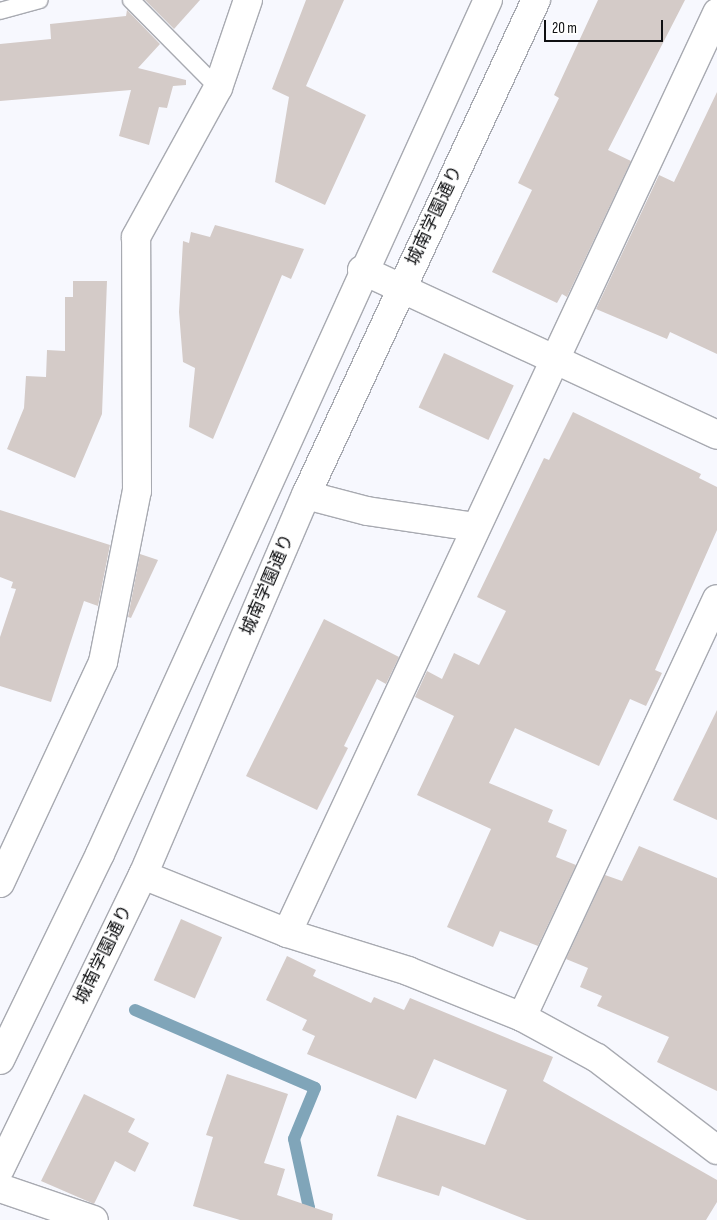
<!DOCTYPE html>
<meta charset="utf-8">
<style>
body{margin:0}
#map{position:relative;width:717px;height:1220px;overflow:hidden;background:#f7f8fe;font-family:"Sofia Sans Condensed","Noto Sans JP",sans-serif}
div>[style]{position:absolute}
.stream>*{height:12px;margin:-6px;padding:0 6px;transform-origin:6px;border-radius:6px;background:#80a5b9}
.building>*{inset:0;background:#d4cbc8;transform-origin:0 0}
.roads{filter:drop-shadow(1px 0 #a8aab1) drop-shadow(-1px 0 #a8aab1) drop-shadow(0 1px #a8aab1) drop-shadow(0 -1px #a8aab1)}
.lane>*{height:16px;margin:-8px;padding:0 8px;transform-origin:8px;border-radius:8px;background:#fff}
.street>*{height:28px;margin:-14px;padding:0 14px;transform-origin:14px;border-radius:14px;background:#fff}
.secondary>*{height:28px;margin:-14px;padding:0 14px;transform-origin:14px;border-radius:14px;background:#fff}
span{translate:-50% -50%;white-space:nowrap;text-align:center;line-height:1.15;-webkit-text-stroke:4.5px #fff;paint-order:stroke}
.street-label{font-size:18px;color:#0f1012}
.scale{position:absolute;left:544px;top:20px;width:119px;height:22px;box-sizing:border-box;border:2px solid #0f1012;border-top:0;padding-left:6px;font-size:15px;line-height:18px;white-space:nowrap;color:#0f1012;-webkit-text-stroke:4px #fff;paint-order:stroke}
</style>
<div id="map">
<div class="stream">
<i style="left:135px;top:1010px;width:196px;rotate:23.4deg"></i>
<i style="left:315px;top:1088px;width:55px;rotate:112.4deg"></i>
<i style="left:294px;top:1139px;width:71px;rotate:77.7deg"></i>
<i style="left:309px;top:1208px;width:13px;rotate:113deg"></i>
</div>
<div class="building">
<i style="clip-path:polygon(145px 0,200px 0,174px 29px)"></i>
<i style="clip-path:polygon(306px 0,344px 0,306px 86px,366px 115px,325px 205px,275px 182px,289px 97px,272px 89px)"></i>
<i style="clip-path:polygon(598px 0,685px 0,608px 150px,631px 161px,567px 297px,562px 294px,557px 303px,492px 272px,532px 190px,518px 183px,559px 98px,554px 95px)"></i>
<i style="clip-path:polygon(127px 10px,160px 44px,138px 68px,186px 80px,186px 85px,173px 86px,167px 108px,159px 107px,149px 145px,119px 136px,131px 90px,0 101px,0 44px,51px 39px,50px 24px,126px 16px)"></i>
<i style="clip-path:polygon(717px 92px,717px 354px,670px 332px,667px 339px,596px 309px,659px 175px,674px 182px)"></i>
<i style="clip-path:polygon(215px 225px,304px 249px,291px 279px,282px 275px,213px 439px,189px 427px,195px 368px,183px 362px,179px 312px,183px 241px,189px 243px,191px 232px,210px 237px)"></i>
<i style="clip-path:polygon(73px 281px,107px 281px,102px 414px,75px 478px,7px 449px,24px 408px,26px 376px,46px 377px,47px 350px,65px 351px,65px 297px,73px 297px)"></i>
<i style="left:444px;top:353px;width:77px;height:60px;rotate:25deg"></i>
<i style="clip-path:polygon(573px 412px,701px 474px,699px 478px,717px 487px,717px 530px,655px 670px,662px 673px,646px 706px,630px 699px,599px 766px,515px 728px,489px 783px,553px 810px,548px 822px,567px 830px,556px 857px,576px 865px,538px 946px,500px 931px,493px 947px,447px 927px,491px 829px,417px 795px,454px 716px,415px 697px,427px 671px,442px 679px,454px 653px,479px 665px,506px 611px,477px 597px,544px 458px,549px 460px)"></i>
<i style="clip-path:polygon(0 510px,110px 545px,98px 606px,84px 601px,51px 702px,0 686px,0 637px,16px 589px,11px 588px,13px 582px,0 577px)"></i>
<i style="clip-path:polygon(140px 554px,158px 560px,131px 618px,128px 617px)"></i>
<i style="clip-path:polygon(324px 619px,399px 657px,386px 684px,377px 679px,344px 746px,348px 748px,317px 810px,246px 776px)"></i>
<i style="clip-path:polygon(717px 710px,717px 820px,673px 800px)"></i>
<i style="clip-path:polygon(639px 846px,717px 878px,717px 1091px,657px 1062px,669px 1037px,597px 1006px,602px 996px,580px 987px,588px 968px,566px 959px,605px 875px,622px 881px)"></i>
<i style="left:181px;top:919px;width:45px;height:67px;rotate:24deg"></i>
<i style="clip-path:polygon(287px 956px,316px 970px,313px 976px,371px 1003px,374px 997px,404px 1010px,410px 998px,553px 1057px,543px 1081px,717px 1180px,717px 1202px,706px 1220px,527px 1220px,442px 1186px,439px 1196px,377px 1176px,397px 1115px,485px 1145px,507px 1090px,434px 1059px,416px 1099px,307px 1054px,315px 1036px,302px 1030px,307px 1020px,266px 1000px)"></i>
<i style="clip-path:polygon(227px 1074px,288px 1094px,264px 1163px,285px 1169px,277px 1195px,333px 1214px,332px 1220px,240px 1220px,193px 1206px,213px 1137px,206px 1135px)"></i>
<i style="clip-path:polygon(84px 1094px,135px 1119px,128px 1132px,149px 1143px,135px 1172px,115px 1161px,94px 1204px,41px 1181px)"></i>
</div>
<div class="roads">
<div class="lane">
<i style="left:131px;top:0;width:124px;rotate:45.3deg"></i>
<i style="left:0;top:11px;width:41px;rotate:-15.4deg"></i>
</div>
<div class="street">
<i style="left:306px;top:495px;width:63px;rotate:14.7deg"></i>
<i style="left:367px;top:511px;width:108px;rotate:8.5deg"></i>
<i style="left:143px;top:875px;width:155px;rotate:21.9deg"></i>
<i style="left:287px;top:933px;width:127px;rotate:17.4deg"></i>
<i style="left:408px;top:971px;width:123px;rotate:22deg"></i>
<i style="left:522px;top:1017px;width:85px;rotate:28.7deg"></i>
<i style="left:597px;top:1058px;width:151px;rotate:37.5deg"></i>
<i style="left:0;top:883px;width:244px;rotate:-65deg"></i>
<i style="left:103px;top:662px;width:174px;rotate:-78.8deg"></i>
<i style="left:137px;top:491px;width:254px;rotate:-90.2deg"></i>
<i style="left:136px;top:237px;width:170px;rotate:-61.2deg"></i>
<i style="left:218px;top:88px;width:93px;rotate:-71.2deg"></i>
<i style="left:287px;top:933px;width:1016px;rotate:-64.95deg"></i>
<i style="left:522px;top:1017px;width:461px;rotate:-65deg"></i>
<i style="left:0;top:1188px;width:99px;rotate:18.8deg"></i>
</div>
<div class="secondary">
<i style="left:362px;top:270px;width:391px;rotate:24.9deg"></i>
<i style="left:0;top:1060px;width:229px;rotate:-64.1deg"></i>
<i style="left:100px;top:854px;width:938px;rotate:-65.57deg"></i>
<i style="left:0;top:1169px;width:327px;rotate:-64.1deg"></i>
<i style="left:143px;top:875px;width:413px;rotate:-66.8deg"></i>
<i style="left:306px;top:495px;width:546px;rotate:-65.08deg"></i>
</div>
</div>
<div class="street-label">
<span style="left:435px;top:216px;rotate:-65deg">城南学園通り</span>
<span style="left:268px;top:585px;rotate:-67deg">城南学園通り</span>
<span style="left:104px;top:955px;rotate:-64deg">城南学園通り</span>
</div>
<div class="scale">20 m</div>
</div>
